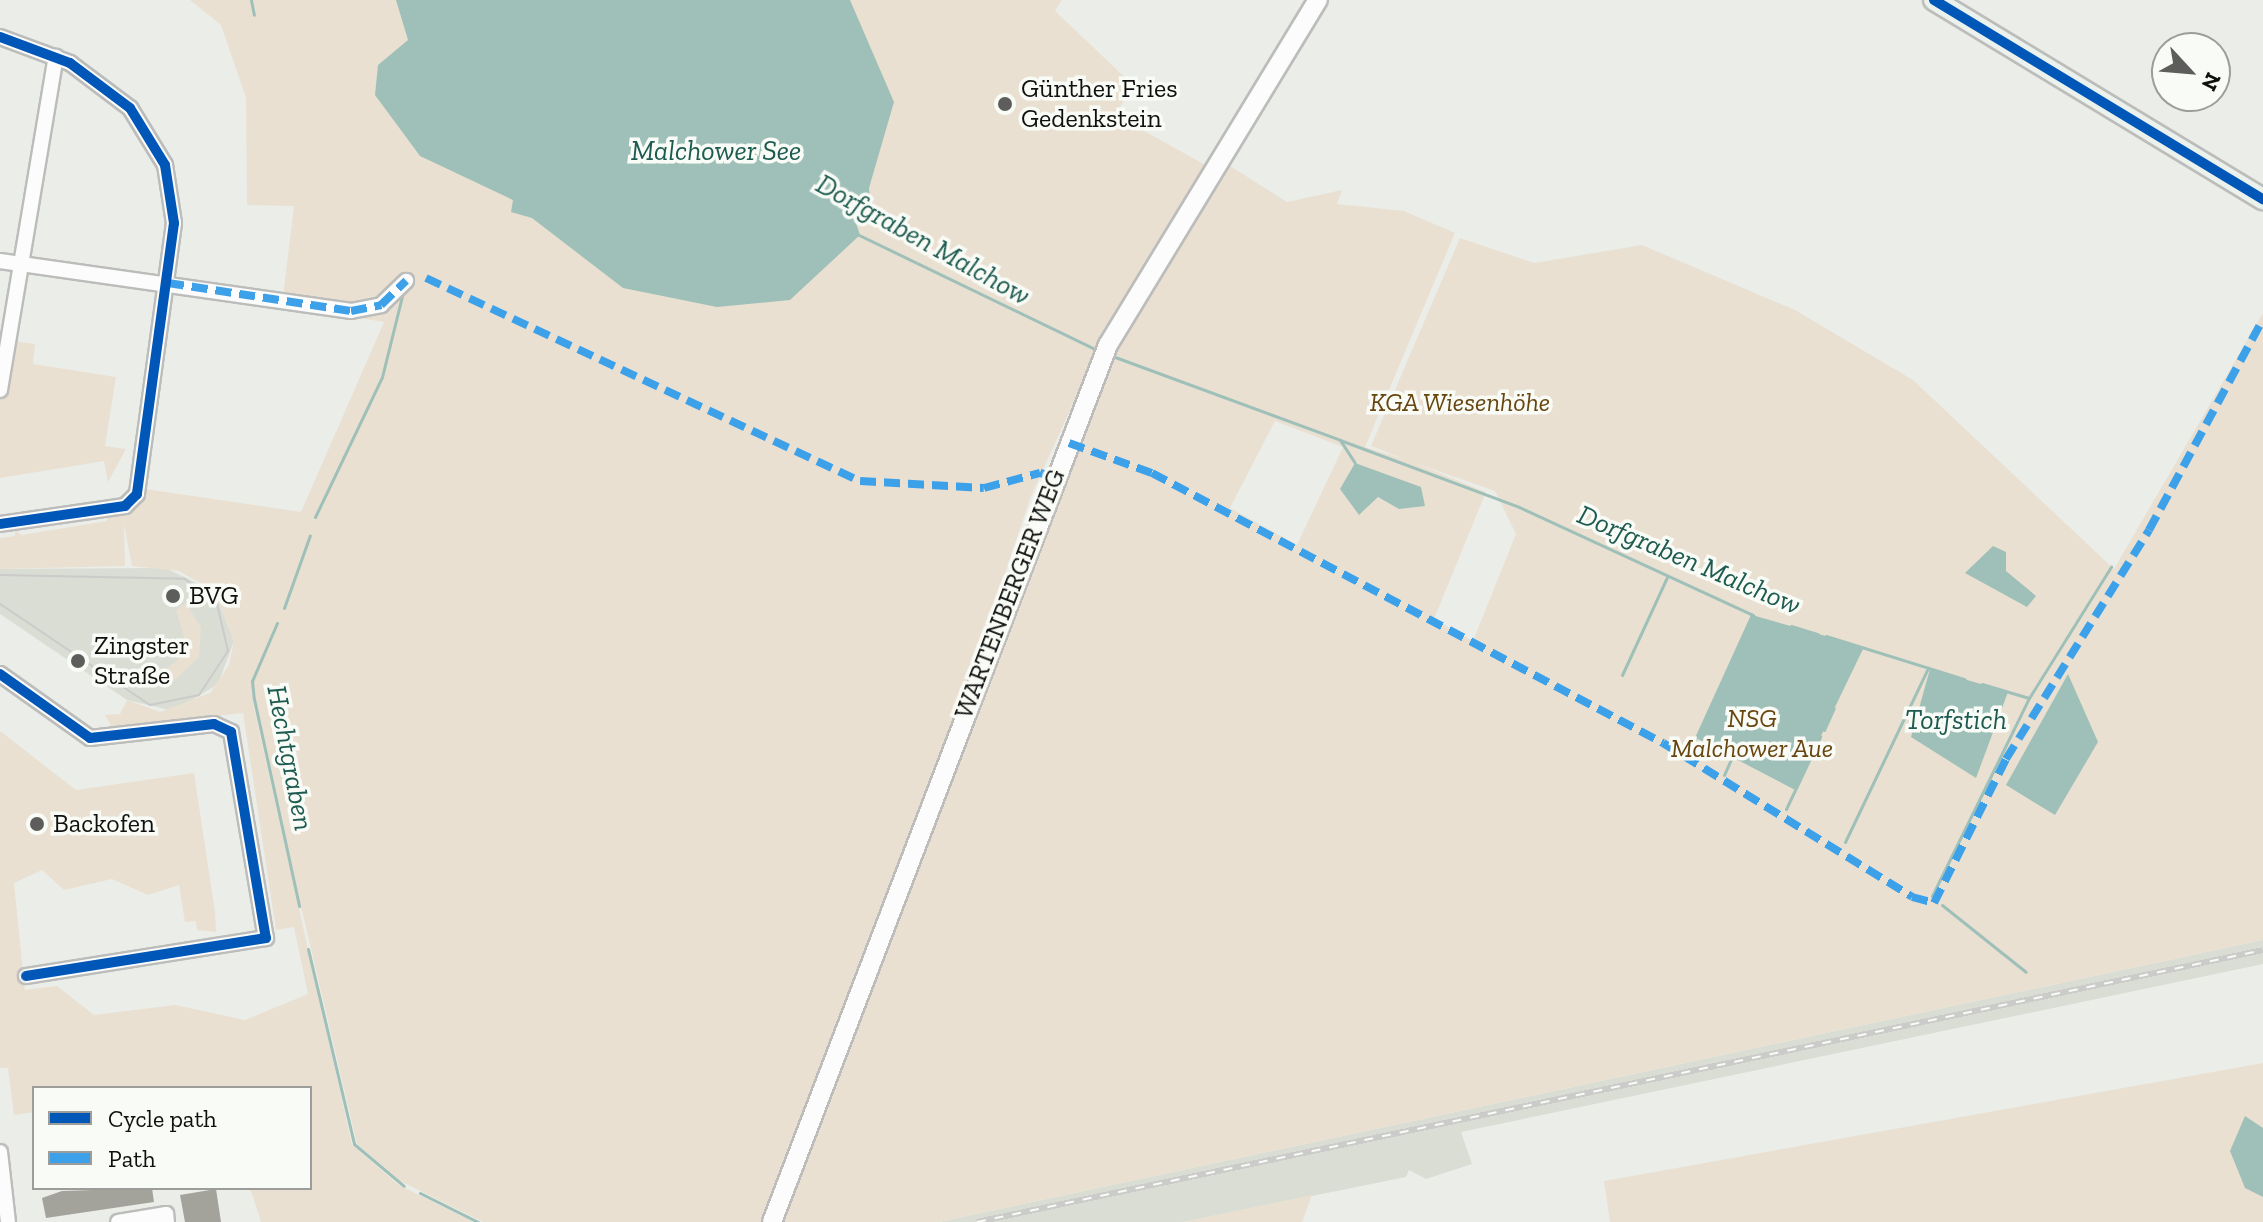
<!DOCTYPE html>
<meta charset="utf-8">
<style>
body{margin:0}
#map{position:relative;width:2263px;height:1222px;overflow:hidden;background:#ebede9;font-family:"Zilla Slab",serif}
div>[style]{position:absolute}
.built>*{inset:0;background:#d9ddd4}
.green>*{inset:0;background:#e9e0d2}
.water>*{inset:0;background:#9fc0b8}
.stream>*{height:3px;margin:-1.5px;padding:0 1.5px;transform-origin:1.5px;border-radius:1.5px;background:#9fc0b8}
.building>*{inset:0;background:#a4a39b}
.roads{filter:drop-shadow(2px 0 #bcbdbb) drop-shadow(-2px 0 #bcbdbb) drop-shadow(0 2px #bcbdbb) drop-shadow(0 -2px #bcbdbb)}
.minor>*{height:14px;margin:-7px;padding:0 7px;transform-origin:7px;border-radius:7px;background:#fcfcfc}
.secondary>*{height:18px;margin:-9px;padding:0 9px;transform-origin:9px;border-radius:9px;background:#fcfcfc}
.primary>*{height:20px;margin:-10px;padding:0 10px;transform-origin:10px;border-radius:10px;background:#ebf1ec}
.tram>*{height:2px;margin:-1px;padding:0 1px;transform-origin:1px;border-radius:1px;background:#cbcbca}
.rail>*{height:6px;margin-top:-3px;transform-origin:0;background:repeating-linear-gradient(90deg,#f9fbf6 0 9px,#cbcbca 0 18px);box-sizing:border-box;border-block:2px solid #cbcbca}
.quiet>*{height:8px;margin-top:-4px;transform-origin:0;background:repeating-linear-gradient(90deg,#3da1ea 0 16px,transparent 0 24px)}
.cycleway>*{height:10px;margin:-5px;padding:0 5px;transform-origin:5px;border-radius:5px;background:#0057b8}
.dots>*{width:22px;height:22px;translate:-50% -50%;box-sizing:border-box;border:4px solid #f9fbf6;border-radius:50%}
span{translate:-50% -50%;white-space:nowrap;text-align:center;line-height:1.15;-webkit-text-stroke:7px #f9fbf6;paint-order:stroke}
.poi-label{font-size:26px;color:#10110f}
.left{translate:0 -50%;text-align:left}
.park-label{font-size:26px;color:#67450e;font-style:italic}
.street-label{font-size:26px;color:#10110f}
.water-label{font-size:28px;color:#1d5b50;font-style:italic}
.legend{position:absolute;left:32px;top:1086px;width:280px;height:104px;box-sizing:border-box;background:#f9fbf6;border:2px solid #9c9d9a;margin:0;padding:10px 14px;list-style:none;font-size:24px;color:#10110f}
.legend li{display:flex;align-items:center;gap:16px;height:40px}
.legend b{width:40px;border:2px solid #9c9d9a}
.north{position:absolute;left:2151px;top:32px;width:80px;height:80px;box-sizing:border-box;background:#f9fbf6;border:2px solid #9c9d9a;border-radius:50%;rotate:116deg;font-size:22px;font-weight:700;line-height:32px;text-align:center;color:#10110f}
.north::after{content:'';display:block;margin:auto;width:28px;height:36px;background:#5d5e5b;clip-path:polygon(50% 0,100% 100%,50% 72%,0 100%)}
</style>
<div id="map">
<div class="built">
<i style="clip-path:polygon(165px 568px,214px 591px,234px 641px,218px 684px,174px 711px,127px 700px,0 614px,0 569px)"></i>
<i style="clip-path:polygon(2263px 940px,2263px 964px,1461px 1132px,1472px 1164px,1426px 1179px,1409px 1170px,1406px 1177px,1183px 1222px,939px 1222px)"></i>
</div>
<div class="green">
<i style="clip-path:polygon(evenodd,190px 0,1062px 0,1055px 11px,1132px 84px,1116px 115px,1207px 166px,1110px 322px,1031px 496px,979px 651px,994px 658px,1113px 350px,1227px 164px,1287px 202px,1342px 190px,1337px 204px,1404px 211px,1455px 233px,1365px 447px,1404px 459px,1371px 446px,1460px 238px,1534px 263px,1642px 245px,1795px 310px,1913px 380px,2114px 569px,2263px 313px,2263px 940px,939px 1222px,483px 1222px,400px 1181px,357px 1144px,247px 677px,352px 1145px,399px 1185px,473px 1222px,261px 1222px,250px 1188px,310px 1188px,310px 1088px,34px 1088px,34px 1112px,14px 1115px,8px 1068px,0 1068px,0 731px,76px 790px,194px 773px,215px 912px,216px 932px,197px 930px,196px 921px,185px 922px,179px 885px,148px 895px,112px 879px,64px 890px,42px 870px,14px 883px,25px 990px,57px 986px,94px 1015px,175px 1005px,245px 1020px,308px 994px,294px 927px,276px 930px,243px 713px,116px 727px,116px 734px,105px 715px,120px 714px,127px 700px,160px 712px,210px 693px,229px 665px,234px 641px,214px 591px,179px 571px,132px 566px,124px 524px,125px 566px,0 569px,0 538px,15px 536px,15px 529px,21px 535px,107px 521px,106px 515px,135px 507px,145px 489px,301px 512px,384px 322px,282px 305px,294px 206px,247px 205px,246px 98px,221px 25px,190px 0,1275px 421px,1343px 447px,1297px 545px,1230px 508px,1275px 421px,190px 0,1412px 462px,1495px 491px,1516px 534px,1473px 641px,1434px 619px,1486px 492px,1412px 462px)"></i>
<i style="clip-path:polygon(14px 341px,35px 344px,33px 364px,116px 377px,105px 446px,126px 449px,108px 482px,104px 461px,0 478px,0 398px)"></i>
<i style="clip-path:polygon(186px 603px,201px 628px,199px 657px,176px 679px,145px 685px,178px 660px,184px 637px,176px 610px)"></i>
<i style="clip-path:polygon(2263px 1063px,2263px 1222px,1610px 1222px,1604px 1181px)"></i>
<i style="clip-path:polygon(1312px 1195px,1302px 1222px,1183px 1222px)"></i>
</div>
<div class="water">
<i style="clip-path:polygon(396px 0,850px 0,894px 102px,869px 188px,871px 210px,855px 220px,860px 235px,790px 300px,717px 307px,623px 288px,532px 218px,511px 212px,513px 200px,420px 156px,375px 95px,378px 65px,408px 40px)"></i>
<i style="clip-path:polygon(1355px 463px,1421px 487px,1425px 506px,1399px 509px,1378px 497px,1359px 515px,1340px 489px)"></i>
<i style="clip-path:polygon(1993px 546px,2006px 552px,2006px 571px,2036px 596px,2027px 607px,1965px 573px)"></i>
<i style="clip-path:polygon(1752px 615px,1864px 647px,1795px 790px,1696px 738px)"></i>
<i style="clip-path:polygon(1930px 669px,2008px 692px,1976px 778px,1911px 737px)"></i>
<i style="clip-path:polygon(2068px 674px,2098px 742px,2055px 815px,2006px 785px)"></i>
<i style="clip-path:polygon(2245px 1116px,2263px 1128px,2263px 1197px,2245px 1188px,2230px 1151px)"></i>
</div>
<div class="stream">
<i style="left:251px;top:0;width:15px;rotate:79deg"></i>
<i style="left:859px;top:235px;width:260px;rotate:25.8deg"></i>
<i style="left:1115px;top:357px;width:240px;rotate:20.2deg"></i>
<i style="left:1340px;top:440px;width:27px;rotate:57deg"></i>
<i style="left:1340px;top:440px;width:191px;rotate:20.5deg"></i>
<i style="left:1519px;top:507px;width:258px;rotate:24.8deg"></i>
<i style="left:315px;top:517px;width:155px;rotate:-64.4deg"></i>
<i style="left:382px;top:377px;width:83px;rotate:-76.1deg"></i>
<i style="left:284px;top:608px;width:77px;rotate:-70.4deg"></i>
<i style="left:277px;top:623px;width:63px;rotate:113.3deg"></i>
<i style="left:252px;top:681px;width:18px;rotate:84deg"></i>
<i style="left:254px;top:699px;width:212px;rotate:77.7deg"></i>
<i style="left:1791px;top:626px;width:28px;rotate:17deg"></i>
<i style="left:1826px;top:636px;width:145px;rotate:17.3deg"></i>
<i style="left:1622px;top:675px;width:108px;rotate:-65.3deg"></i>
<i style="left:1982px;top:684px;width:49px;rotate:16.6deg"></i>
<i style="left:1824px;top:730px;width:24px;rotate:-66deg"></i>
<i style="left:1689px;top:753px;width:152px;rotate:-65.5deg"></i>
<i style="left:1724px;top:775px;width:20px;rotate:-66deg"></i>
<i style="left:1786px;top:809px;width:80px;rotate:-64.7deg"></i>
<i style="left:1845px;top:842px;width:193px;rotate:-64.5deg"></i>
<i style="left:1932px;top:896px;width:220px;rotate:-63.9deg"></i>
<i style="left:2029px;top:698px;width:155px;rotate:-58deg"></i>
<i style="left:1942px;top:905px;width:107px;rotate:38.6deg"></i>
<i style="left:308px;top:949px;width:200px;rotate:76.7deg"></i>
<i style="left:354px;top:1144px;width:65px;rotate:40deg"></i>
<i style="left:420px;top:1193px;width:65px;rotate:26.6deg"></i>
</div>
<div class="building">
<i style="clip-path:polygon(152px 1188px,154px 1202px,46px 1218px,42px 1198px,62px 1191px)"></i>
<i style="clip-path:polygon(216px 1189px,221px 1222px,185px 1222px,180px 1195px)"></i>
</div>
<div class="roads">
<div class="minor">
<i style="left:0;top:37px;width:75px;rotate:20.4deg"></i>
<i style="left:70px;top:63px;width:75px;rotate:36.9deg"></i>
<i style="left:130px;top:108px;width:67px;rotate:58.4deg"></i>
<i style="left:165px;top:165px;width:59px;rotate:81.2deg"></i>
<i style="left:174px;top:223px;width:274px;rotate:97.8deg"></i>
<i style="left:137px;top:494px;width:17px;rotate:135deg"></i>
<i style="left:125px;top:506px;width:126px;rotate:171.8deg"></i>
<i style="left:0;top:261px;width:355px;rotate:8.1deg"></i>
<i style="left:351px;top:311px;width:31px;rotate:-11deg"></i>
<i style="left:381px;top:305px;width:35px;rotate:-44deg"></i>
<i style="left:0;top:390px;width:338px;rotate:-80.5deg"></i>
<i style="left:0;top:674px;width:110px;rotate:35.4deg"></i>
<i style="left:90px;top:738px;width:125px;rotate:-6.4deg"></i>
<i style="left:214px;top:724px;width:19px;rotate:25deg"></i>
<i style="left:231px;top:732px;width:209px;rotate:80.4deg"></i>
<i style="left:266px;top:938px;width:243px;rotate:171deg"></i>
<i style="left:0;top:1152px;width:70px;rotate:83.5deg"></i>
<i style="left:118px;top:1222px;width:49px;rotate:-9.5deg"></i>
<i style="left:166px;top:1214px;width:8px;rotate:83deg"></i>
</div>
<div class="secondary">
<i style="left:772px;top:1222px;width:939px;rotate:-69.04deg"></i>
<i style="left:1108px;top:345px;width:404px;rotate:-58.7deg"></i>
</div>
<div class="primary">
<i style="left:1934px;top:0;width:385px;rotate:31.2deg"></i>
</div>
</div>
<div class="tram">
<i style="left:0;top:575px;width:185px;rotate:1.2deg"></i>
<i style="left:185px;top:579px;width:41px;rotate:38deg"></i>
<i style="left:217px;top:604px;width:48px;rotate:76.8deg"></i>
<i style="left:228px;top:651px;width:53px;rotate:123.4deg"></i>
<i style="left:199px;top:695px;width:50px;rotate:168.5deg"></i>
<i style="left:150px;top:705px;width:181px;rotate:-146deg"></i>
</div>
<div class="rail">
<i style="left:977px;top:1222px;width:1314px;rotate:-11.94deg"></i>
</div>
<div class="quiet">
<i style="left:426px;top:278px;width:479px;rotate:25.1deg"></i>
<i style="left:860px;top:481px;width:124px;rotate:3.2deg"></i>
<i style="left:984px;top:488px;width:58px;rotate:-15deg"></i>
<i style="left:1040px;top:473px;width:16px;rotate:14deg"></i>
<i style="left:168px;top:283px;width:185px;rotate:8.7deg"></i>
<i style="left:351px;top:311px;width:31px;rotate:-11deg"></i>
<i style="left:381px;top:305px;width:35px;rotate:-44deg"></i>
<i style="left:1069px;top:443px;width:88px;rotate:19.9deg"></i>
<i style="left:1152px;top:473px;width:578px;rotate:27.85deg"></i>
<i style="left:1663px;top:743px;width:293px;rotate:31.7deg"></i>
<i style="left:1912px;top:897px;width:23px;rotate:15deg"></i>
<i style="left:1934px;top:903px;width:161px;rotate:-63.4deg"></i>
<i style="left:2006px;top:759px;width:270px;rotate:-58deg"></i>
<i style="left:2149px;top:530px;width:240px;rotate:-61.6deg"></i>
</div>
<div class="cycleway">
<i style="left:1934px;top:0;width:385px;rotate:31.2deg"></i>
<i style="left:0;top:37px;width:75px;rotate:20.4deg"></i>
<i style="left:70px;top:63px;width:75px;rotate:36.9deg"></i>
<i style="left:130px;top:108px;width:67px;rotate:58.4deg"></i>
<i style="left:165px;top:165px;width:59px;rotate:81.2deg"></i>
<i style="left:174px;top:223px;width:274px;rotate:97.8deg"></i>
<i style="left:137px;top:494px;width:17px;rotate:135deg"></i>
<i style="left:125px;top:506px;width:126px;rotate:171.8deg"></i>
<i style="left:0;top:674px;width:110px;rotate:35.4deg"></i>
<i style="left:90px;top:738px;width:125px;rotate:-6.4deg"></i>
<i style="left:214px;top:724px;width:19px;rotate:25deg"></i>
<i style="left:231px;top:732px;width:209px;rotate:80.4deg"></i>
<i style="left:266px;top:938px;width:243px;rotate:171deg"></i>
</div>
<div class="dots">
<i style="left:1005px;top:104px;background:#5d5e5b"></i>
<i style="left:173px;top:596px;background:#5d5e5b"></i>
<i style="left:78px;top:661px;background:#5d5e5b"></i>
<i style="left:37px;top:824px;background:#5d5e5b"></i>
</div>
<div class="poi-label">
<span class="left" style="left:1021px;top:104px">Günther Fries<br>Gedenkstein</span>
<span class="left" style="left:189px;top:596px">BVG</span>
<span class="left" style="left:94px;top:661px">Zingster<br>Straße</span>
<span class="left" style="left:53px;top:824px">Backofen</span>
</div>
<div class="park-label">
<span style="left:1460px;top:403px">KGA Wiesenhöhe</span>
<span style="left:1752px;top:734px">NSG<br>Malchower Aue</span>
</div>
<div class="street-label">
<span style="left:1010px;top:594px;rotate:-69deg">WARTENBERGER WEG</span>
</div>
<div class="water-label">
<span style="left:716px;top:151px">Malchower See</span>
<span style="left:923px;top:240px;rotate:29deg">Dorfgraben Malchow</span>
<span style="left:1689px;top:560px;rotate:23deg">Dorfgraben Malchow</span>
<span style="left:1956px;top:720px">Torfstich</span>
<span style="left:290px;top:758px;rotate:79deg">Hechtgraben</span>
</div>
<ul class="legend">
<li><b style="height:10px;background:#0057b8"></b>Cycle path</li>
<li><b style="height:10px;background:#3da1ea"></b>Path</li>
</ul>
<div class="north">N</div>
</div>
